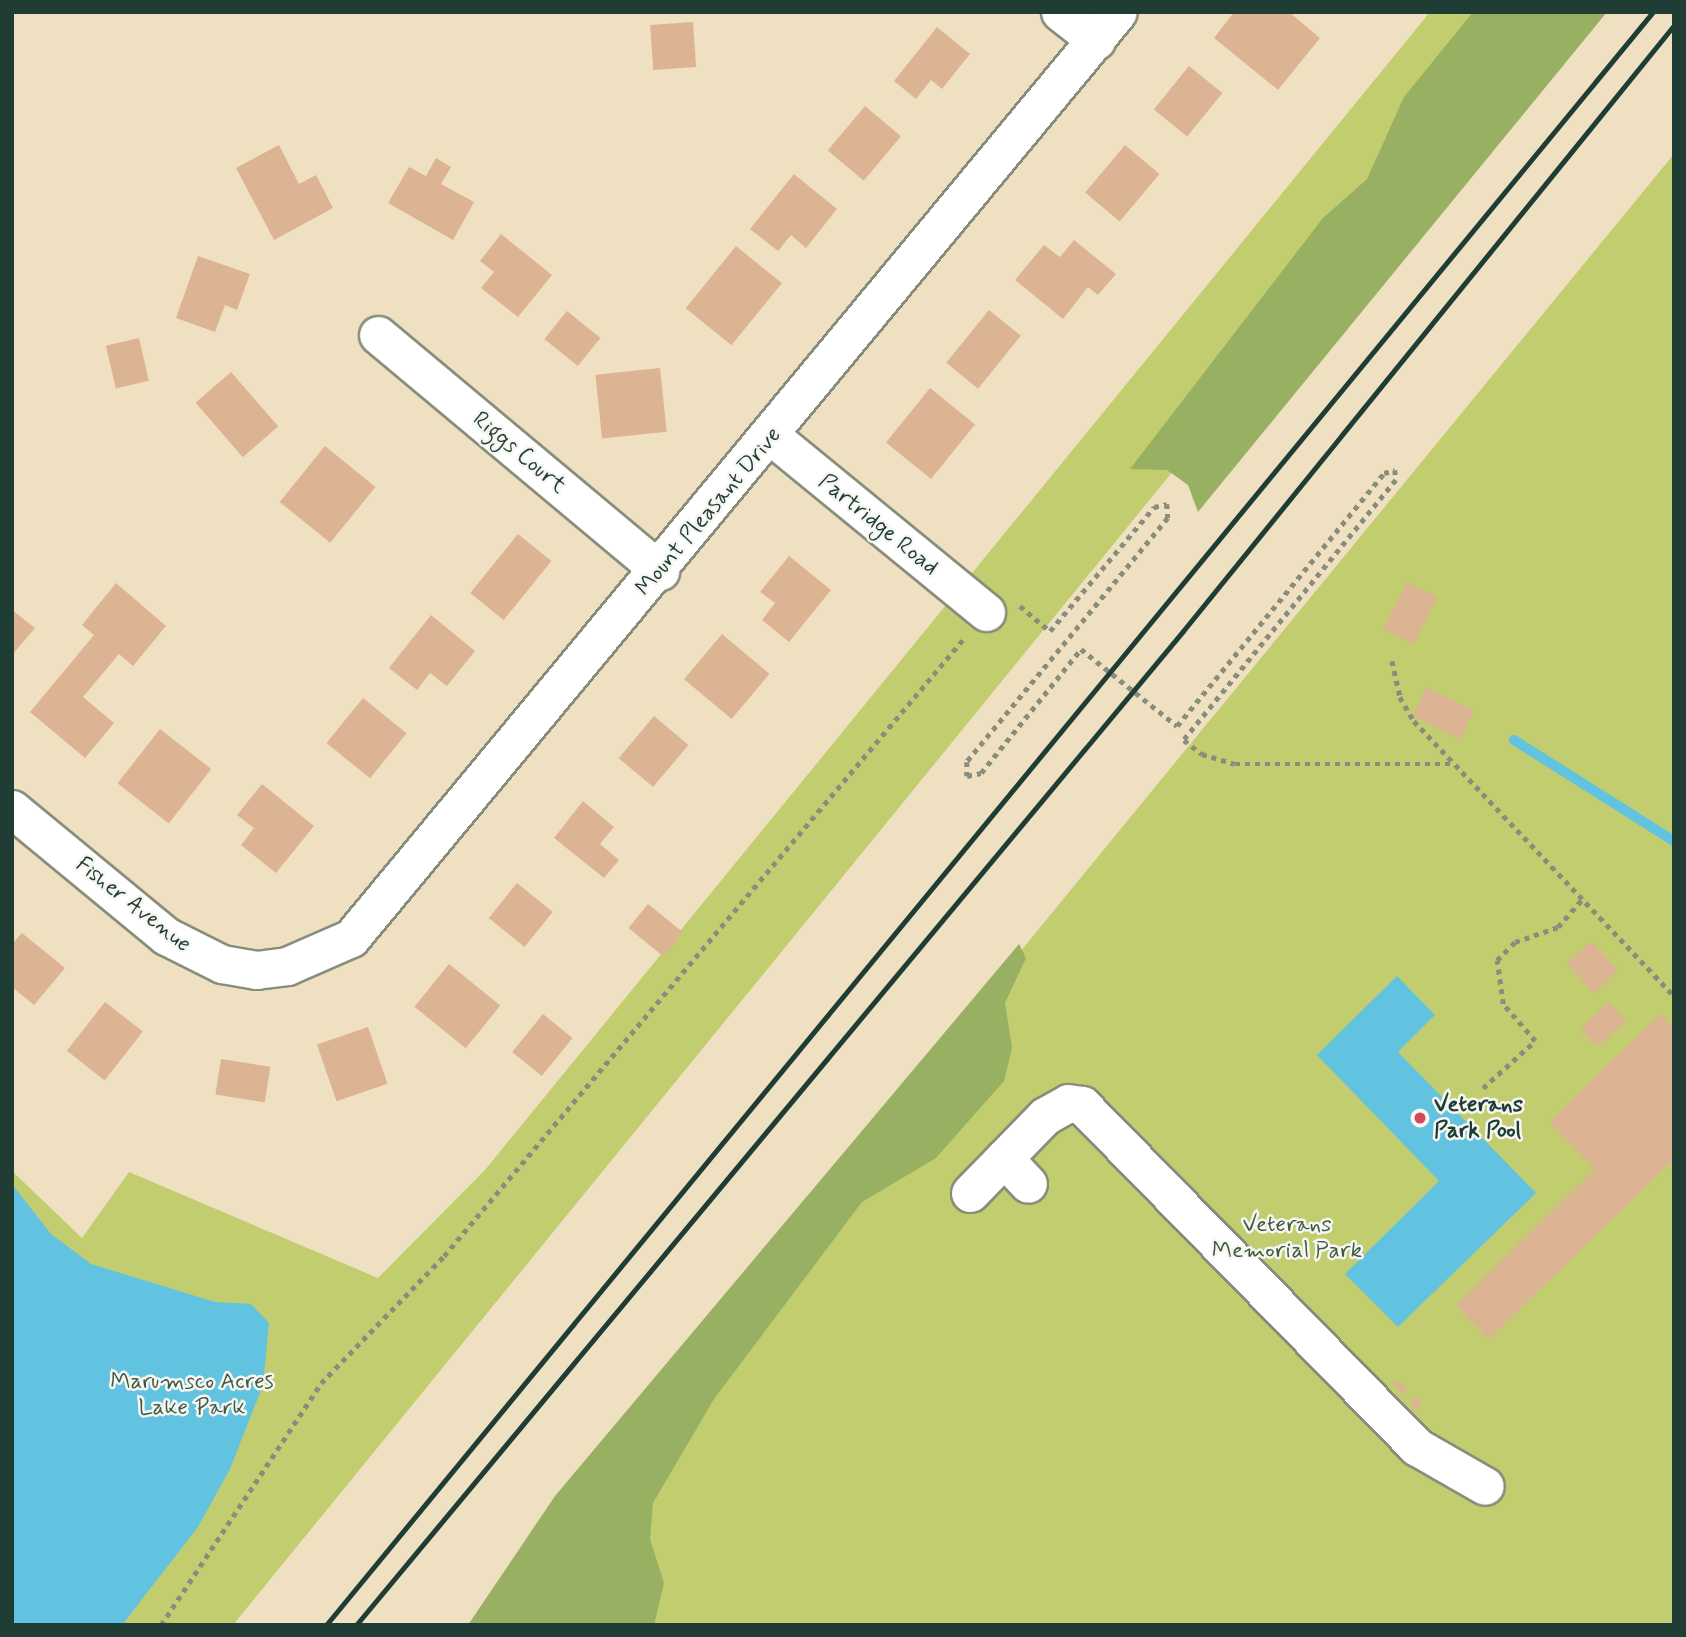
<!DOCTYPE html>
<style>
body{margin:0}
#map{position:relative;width:1686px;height:1637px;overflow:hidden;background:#f0e0c2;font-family:Mynerve,sans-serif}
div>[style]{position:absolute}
.green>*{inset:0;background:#c1cd6e}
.forest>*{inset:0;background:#98b061}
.water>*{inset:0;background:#62c3e0}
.stream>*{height:10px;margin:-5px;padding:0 5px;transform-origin:5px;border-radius:5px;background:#62c3e0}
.building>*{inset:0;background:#ddb493;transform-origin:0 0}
.path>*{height:4.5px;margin-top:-2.25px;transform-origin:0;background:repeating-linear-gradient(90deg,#888e7b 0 5px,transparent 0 10px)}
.roads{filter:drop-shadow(2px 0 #888e7b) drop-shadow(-2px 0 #888e7b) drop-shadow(0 2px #888e7b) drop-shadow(0 -2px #888e7b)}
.minor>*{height:37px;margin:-18.5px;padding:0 18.5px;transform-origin:18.5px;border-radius:18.5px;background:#fff}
.rail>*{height:5px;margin:-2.5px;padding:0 2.5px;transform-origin:2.5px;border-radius:2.5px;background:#1f3d34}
.path-bridge>*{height:4.5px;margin-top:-2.25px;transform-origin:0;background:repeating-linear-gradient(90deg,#888e7b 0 5px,transparent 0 10px)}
.dots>*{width:19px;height:19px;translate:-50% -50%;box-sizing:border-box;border:4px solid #f6f6f2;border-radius:50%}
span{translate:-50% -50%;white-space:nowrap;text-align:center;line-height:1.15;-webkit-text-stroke:5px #f6f6f2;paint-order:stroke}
.street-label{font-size:23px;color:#1f3d34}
.poi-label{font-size:23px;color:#1f3d34;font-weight:700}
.left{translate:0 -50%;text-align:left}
.park-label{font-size:23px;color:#3f5a40}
.frame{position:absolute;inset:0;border:14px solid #1f3d34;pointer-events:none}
</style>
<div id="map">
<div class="green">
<i style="clip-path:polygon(1430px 12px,1547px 12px,233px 1625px,12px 1625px,12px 1171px,82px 1238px,129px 1172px,378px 1278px,485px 1170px)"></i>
<i style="clip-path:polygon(1674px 154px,1674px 1625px,502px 1625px,537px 1541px)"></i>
</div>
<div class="forest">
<i style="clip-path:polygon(1473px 12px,1607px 12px,1198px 512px,1188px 485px,1167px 470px,1130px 469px,1323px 218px,1367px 179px,1404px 97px)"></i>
<i style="clip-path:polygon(1019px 944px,1026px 958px,1005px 1003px,1012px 1048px,1004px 1081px,936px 1158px,862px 1202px,714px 1399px,653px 1503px,650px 1539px,664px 1583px,654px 1625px,468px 1625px,555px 1496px)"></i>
</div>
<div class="water">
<i style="clip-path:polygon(1397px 976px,1435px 1015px,1398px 1052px,1536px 1193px,1398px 1327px,1345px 1274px,1439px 1181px,1317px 1055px)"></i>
<i style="clip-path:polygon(12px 1184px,51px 1234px,91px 1264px,215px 1302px,251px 1304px,269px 1323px,263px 1385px,230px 1469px,198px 1527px,122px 1625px,12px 1625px)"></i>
</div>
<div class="stream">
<i style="left:1514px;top:740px;width:189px;rotate:32.3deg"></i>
</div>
<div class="building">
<i style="clip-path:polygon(1234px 12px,1289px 12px,1320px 38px,1278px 90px,1214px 38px)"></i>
<i style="left:693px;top:22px;width:45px;height:43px;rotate:86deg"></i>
<i style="clip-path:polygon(937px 27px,970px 54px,942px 89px,931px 80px,916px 99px,894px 81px)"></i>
<i style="left:1189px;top:66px;width:43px;height:56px;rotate:39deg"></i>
<i style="left:865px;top:106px;width:47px;height:58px;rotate:40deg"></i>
<i style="clip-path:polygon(279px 145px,299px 184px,316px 175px,333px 208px,274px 240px,236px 168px)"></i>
<i style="left:1125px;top:145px;width:45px;height:62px;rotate:40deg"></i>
<i style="clip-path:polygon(436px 158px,451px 167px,441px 184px,474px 202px,453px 240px,388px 203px,409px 167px,426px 176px)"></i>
<i style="clip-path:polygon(794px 174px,837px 209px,806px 248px,791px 235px,778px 251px,750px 229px)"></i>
<i style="clip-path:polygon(501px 234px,552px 275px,518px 317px,481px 288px,494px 272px,480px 261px)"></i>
<i style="clip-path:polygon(1074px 240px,1116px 274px,1098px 295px,1088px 287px,1063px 319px,1015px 280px,1044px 245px,1060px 257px)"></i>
<i style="left:736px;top:246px;width:59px;height:80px;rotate:39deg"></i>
<i style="clip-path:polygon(198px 256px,250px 274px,237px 310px,225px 305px,215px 332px,176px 318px)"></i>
<i style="left:989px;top:310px;width:41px;height:68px;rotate:39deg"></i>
<i style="left:567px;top:311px;width:43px;height:36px;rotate:39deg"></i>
<i style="left:139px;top:338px;width:44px;height:34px;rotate:77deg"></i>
<i style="left:660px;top:368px;width:64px;height:65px;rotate:84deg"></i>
<i style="left:231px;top:372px;width:72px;height:47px;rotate:49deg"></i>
<i style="left:930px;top:388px;width:58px;height:70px;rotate:39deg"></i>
<i style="left:325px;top:446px;width:65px;height:72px;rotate:39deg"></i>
<i style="left:518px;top:534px;width:43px;height:76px;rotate:39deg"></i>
<i style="clip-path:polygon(789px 556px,831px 590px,789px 642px,762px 620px,775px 603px,760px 592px)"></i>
<i style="left:1407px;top:582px;width:34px;height:52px;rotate:27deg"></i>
<i style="clip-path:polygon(116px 583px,166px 626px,133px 666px,119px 654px,83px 697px,114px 723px,85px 758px,30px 712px,94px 635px,82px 625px)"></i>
<i style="clip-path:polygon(12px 610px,35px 628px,12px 655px)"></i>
<i style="clip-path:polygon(431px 615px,475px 651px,447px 686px,430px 673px,417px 690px,389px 668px)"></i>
<i style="left:722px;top:634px;width:62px;height:59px;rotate:40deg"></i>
<i style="left:1427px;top:687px;width:53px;height:32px;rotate:27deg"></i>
<i style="left:363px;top:698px;width:56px;height:58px;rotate:39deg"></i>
<i style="left:654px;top:716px;width:45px;height:55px;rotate:40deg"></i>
<i style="left:160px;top:729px;width:65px;height:69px;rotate:38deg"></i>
<i style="clip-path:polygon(262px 784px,314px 826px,276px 873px,241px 845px,254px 828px,237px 815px)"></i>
<i style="clip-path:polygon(583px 801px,614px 827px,600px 844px,619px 860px,604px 878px,554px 838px)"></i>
<i style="left:517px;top:883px;width:46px;height:45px;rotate:39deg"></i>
<i style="left:648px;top:904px;width:45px;height:31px;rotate:39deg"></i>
<i style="clip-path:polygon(22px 933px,65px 968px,34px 1005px,12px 987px,12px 944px)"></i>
<i style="left:1591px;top:941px;width:40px;height:33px;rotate:47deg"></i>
<i style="left:449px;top:964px;width:66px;height:55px;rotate:39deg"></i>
<i style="left:105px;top:1002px;width:48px;height:62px;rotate:38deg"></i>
<i style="left:1609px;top:1002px;width:25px;height:39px;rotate:47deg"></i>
<i style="left:543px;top:1014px;width:38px;height:49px;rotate:39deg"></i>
<i style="clip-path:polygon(1660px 1014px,1674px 1028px,1674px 1159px,1489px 1339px,1456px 1305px,1595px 1169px,1549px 1122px)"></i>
<i style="left:368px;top:1027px;width:60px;height:54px;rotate:71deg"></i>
<i style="left:221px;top:1059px;width:50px;height:36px;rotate:9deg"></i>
<i style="left:1398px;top:1380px;width:14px;height:7px;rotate:45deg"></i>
<i style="clip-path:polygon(1415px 1396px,1422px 1404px,1413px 1411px,1410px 1402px)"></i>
</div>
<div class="path">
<i style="left:1020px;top:606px;width:39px;rotate:40deg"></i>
<i style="left:1392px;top:661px;width:37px;rotate:77deg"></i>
<i style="left:1400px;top:697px;width:28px;rotate:60deg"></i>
<i style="left:1414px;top:721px;width:378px;rotate:46.6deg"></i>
<i style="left:1184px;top:740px;width:23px;rotate:38deg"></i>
<i style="left:1202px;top:754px;width:34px;rotate:17deg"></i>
<i style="left:1235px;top:764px;width:217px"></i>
<i style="left:1483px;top:1088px;width:70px;rotate:-42.1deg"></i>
<i style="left:1535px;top:1041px;width:49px;rotate:-130.9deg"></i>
<i style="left:1503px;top:1004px;width:44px;rotate:-97.8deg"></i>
<i style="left:1497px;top:960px;width:25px;rotate:-45deg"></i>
<i style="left:1515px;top:942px;width:46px;rotate:-19.2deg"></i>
<i style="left:1558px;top:927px;width:37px;rotate:-49deg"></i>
<i style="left:161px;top:1625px;width:290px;rotate:-56.5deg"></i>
<i style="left:321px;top:1383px;width:177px;rotate:-45.9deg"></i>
<i style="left:444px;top:1256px;width:809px;rotate:-49.91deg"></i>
</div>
<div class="roads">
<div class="minor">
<i style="left:1060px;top:12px;width:46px;rotate:37.9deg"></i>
<i style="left:378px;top:335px;width:368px;rotate:39.9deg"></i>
<i style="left:771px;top:436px;width:278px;rotate:39.3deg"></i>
<i style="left:12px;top:809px;width:200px;rotate:39.5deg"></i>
<i style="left:166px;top:936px;width:63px;rotate:26.6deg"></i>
<i style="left:222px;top:964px;width:35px;rotate:10deg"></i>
<i style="left:256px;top:970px;width:31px;rotate:-7deg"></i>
<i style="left:287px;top:966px;width:70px;rotate:-23.6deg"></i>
<i style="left:351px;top:938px;width:1202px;rotate:-50.37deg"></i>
<i style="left:1004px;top:1158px;width:35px;rotate:47deg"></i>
<i style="left:970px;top:1193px;width:107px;rotate:-45.8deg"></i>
<i style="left:1045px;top:1116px;width:26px;rotate:-29deg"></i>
<i style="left:1068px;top:1103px;width:14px;rotate:8deg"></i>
<i style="left:1082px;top:1105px;width:479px;rotate:45.6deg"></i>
<i style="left:1417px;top:1447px;width:78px;rotate:29.8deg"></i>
</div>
</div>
<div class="rail">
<i style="left:326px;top:1625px;width:2089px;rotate:-50.56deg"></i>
<i style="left:356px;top:1625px;width:1293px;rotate:-50.24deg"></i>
<i style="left:1183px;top:631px;width:780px;rotate:-50.98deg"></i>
</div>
<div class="path-bridge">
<i style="left:1050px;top:631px;width:162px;rotate:-50deg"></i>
<i style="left:1154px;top:507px;width:13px;rotate:-13deg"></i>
<i style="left:1167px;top:504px;width:14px;rotate:86deg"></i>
<i style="left:1168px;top:518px;width:316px;rotate:129.5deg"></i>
<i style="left:967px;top:762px;width:14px;rotate:90deg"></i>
<i style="left:967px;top:776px;width:14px;rotate:-12deg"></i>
<i style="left:981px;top:773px;width:159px;rotate:-51.1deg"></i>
<i style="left:1081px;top:649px;width:123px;rotate:38.7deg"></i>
<i style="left:1177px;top:726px;width:327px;rotate:-50.7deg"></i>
<i style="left:1384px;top:473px;width:11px;rotate:-15deg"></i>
<i style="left:1395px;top:470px;width:10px;rotate:84deg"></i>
<i style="left:1396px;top:480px;width:335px;rotate:129.2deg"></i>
</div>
<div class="dots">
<i style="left:1420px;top:1118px;background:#d1495b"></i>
</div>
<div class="street-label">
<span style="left:519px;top:453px;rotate:40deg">Riggs Court</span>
<span style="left:709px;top:512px;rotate:-50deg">Mount Pleasant Drive</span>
<span style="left:878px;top:525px;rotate:39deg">Partridge Road</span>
<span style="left:133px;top:905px;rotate:38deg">Fisher Avenue</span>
</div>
<div class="poi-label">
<span class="left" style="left:1434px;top:1118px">Veterans<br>Park Pool</span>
</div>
<div class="park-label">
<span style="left:1287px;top:1238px">Veterans<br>Memorial Park</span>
<span style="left:192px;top:1395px">Marumsco Acres<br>Lake Park</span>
</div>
<div class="frame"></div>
</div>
